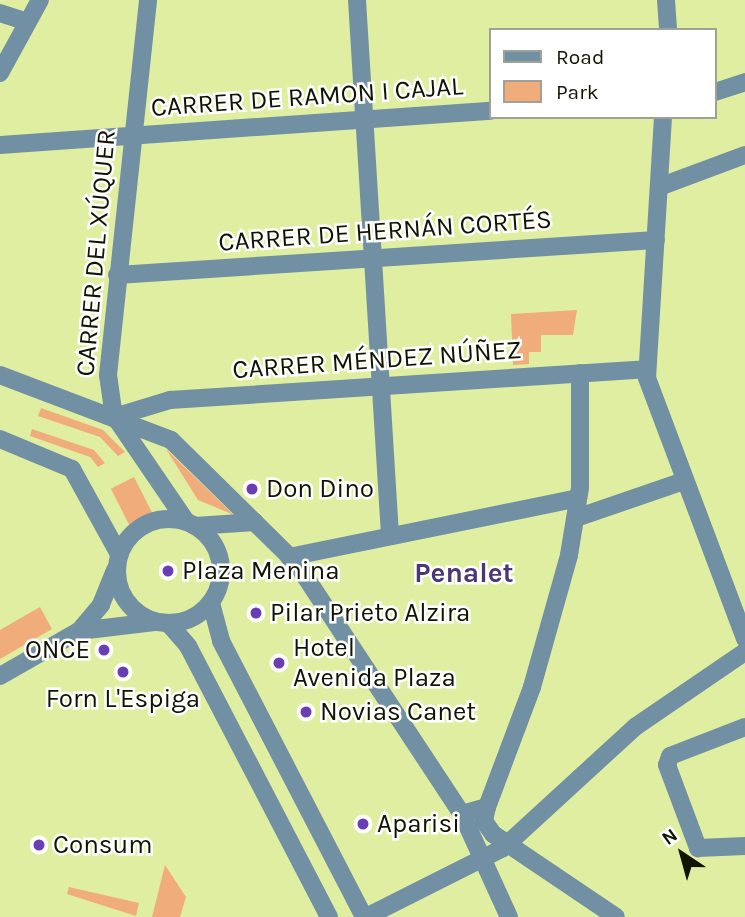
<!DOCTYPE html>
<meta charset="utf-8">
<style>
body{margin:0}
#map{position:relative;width:745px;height:917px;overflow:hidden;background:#e0eea1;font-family:Karla,sans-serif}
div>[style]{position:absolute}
.green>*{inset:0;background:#f0ac7a;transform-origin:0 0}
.minor>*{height:18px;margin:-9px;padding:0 9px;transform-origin:9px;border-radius:9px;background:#7290a3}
.minor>.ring{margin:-9px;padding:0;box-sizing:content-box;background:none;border:18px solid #7290a3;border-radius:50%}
.dots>*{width:19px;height:19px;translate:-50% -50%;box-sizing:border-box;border:4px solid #fff;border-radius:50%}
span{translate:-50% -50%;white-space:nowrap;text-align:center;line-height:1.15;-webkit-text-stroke:5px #fff;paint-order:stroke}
.street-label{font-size:26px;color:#101400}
.poi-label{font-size:26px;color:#101400}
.left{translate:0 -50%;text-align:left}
.right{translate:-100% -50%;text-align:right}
.neighbourhood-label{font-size:28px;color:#4b3773;font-weight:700}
.legend{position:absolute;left:489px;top:28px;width:228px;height:91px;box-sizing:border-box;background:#fff;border:2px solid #9fa199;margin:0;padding:9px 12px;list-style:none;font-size:21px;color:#101400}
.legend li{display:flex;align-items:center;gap:14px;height:35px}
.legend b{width:35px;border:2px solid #9fa199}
.north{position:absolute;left:647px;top:819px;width:70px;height:70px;-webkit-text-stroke:5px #fff;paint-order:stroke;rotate:324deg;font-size:19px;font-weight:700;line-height:28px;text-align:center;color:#101400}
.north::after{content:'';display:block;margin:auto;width:24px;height:32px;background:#101400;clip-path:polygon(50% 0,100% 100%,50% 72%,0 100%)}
</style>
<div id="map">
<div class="green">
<i style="clip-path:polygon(577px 310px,573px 335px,541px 335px,541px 352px,529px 352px,529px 364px,513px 365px,511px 314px)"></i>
<i style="clip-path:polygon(41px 408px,103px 430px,125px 452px,118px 456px,100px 437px,38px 416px)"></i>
<i style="clip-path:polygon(32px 429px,94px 450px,105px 463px,98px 467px,90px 457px,30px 436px)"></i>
<i style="clip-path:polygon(166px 449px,234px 515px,198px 500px)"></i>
<i style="left:134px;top:477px;width:40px;height:26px;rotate:63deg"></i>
<i style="clip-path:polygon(40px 607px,52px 629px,0 659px,0 630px)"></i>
<i style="clip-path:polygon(165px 865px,186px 897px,180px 917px,152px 917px)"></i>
<i style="clip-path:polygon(69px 887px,139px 903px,136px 916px,67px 894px)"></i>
</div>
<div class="minor">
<i style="left:357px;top:0;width:536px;rotate:86.47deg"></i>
<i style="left:666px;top:0;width:30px;rotate:86deg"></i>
<i style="left:0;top:13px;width:29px;rotate:18deg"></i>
<i style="left:0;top:73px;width:83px;rotate:-61.3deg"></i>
<i style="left:715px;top:92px;width:32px;rotate:-18deg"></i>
<i style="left:663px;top:117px;width:261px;rotate:93.5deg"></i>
<i style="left:647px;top:378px;width:279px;rotate:69.4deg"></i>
<i style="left:0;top:145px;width:492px;rotate:-4deg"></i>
<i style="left:659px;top:187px;width:92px;rotate:-20.4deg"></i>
<i style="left:117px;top:275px;width:540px;rotate:-3.72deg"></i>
<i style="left:0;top:375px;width:183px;rotate:20.8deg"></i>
<i style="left:171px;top:440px;width:177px;rotate:44.5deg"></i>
<i style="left:297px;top:564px;width:300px;rotate:56.6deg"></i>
<i style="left:462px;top:814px;width:113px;rotate:65.5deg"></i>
<i style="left:114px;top:417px;width:59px;rotate:-16.9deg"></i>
<i style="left:170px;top:400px;width:477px;rotate:-3.7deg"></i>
<i style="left:114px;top:417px;width:42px;rotate:-98.1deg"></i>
<i style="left:108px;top:375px;width:377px;rotate:-83.9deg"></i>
<i style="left:117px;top:420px;width:122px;rotate:55.7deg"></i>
<i style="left:0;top:439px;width:78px;rotate:22.6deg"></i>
<i style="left:72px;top:469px;width:97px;rotate:61.1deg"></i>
<i style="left:576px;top:518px;width:114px;rotate:-18.9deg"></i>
<i class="ring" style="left:117px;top:519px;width:86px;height:86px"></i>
<i style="left:195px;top:526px;width:60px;rotate:-3.8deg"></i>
<i style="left:289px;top:557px;width:295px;rotate:-11.5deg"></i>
<i style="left:115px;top:570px;width:38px;rotate:112deg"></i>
<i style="left:101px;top:605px;width:34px;rotate:130deg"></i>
<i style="left:79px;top:631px;width:76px;rotate:-6.8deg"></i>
<i style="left:211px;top:603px;width:39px;rotate:75deg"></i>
<i style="left:221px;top:641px;width:311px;rotate:62.6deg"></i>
<i style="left:169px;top:624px;width:29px;rotate:49deg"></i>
<i style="left:188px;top:646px;width:305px;rotate:62.5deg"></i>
<i style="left:0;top:676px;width:91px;rotate:-29.7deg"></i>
<i style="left:745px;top:727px;width:80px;rotate:158.9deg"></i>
<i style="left:670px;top:756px;width:9px;rotate:108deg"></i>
<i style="left:667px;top:765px;width:89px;rotate:69.5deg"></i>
<i style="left:698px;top:848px;width:47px;rotate:-2.4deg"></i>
<i style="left:487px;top:807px;width:14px;rotate:102deg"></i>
<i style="left:484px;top:821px;width:16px;rotate:55deg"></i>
<i style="left:493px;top:834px;width:148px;rotate:34deg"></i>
<i style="left:462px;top:814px;width:26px;rotate:-16deg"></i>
<i style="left:487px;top:807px;width:128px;rotate:-69.4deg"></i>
<i style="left:532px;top:687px;width:137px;rotate:-74.3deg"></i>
<i style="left:569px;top:555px;width:68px;rotate:-80.7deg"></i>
<i style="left:580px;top:488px;width:115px;rotate:-90deg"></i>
<i style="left:366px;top:917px;width:153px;rotate:-26.7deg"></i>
<i style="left:503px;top:848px;width:179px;rotate:-42.5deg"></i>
<i style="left:635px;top:727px;width:133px;rotate:-34.3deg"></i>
</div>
<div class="dots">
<i style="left:252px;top:489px;background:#6b3db5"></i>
<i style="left:168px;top:571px;background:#6b3db5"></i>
<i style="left:256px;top:613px;background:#6b3db5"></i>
<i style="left:104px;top:650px;background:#6b3db5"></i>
<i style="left:279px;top:663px;background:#6b3db5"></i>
<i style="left:123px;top:672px;background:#6b3db5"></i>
<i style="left:306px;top:712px;background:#6b3db5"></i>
<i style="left:363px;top:824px;background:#6b3db5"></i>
<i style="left:39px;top:845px;background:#6b3db5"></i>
</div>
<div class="street-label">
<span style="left:307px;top:97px;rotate:-4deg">CARRER DE RAMON I CAJAL</span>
<span style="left:385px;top:231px;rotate:-4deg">CARRER DE HERNÁN CORTÉS</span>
<span style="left:96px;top:253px;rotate:-85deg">CARRER DEL XÚQUER</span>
<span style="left:377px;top:360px;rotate:-4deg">CARRER MÉNDEZ NÚÑEZ</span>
</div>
<div class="poi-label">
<span class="left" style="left:266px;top:489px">Don Dino</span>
<span class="left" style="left:182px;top:571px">Plaza Menina</span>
<span class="left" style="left:270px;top:613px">Pilar Prieto Alzira</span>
<span class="left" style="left:293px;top:663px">Hotel<br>Avenida Plaza</span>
<span class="right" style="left:90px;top:650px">ONCE</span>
<span style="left:123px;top:699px">Forn L'Espiga</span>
<span class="left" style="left:320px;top:712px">Novias Canet</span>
<span class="left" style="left:377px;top:824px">Aparisi</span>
<span class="left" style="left:53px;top:845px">Consum</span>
</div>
<div class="neighbourhood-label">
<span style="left:464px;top:573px">Penalet</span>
</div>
<ul class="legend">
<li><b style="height:9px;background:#7290a3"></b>Road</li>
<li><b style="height:19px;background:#f0ac7a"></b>Park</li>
</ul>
<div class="north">N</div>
</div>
